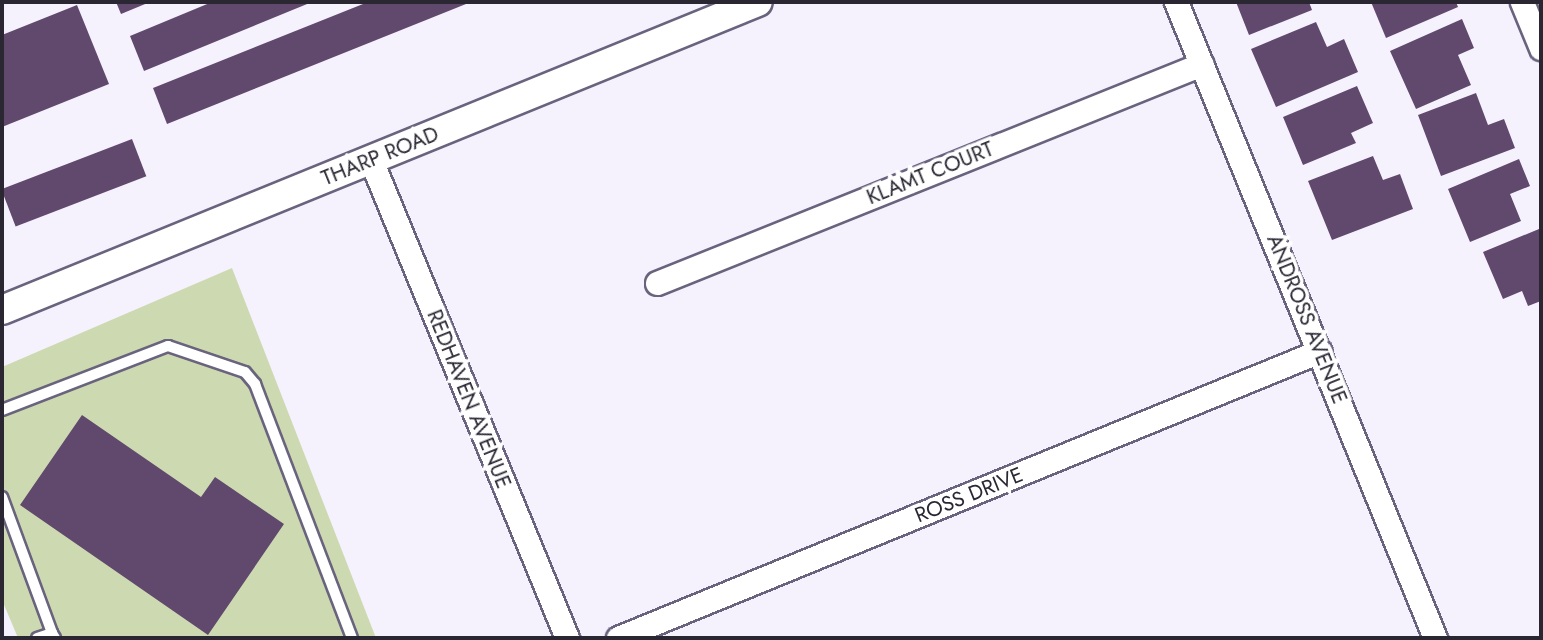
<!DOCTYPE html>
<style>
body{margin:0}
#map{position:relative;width:1543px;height:640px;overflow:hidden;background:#f5f2fe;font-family:Jost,sans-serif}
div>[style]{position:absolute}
.green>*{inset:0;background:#cddab1}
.building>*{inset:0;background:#61496e;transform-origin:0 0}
.roads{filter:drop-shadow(2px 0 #6a637e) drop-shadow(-2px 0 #6a637e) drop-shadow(0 2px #6a637e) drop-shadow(0 -2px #6a637e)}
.service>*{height:10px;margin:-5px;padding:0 5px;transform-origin:5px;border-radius:5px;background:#fff}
.minor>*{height:23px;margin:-11.5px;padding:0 11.5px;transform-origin:11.5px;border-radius:11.5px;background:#fff}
.tertiary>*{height:28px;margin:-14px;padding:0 14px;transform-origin:14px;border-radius:14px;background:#fff}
span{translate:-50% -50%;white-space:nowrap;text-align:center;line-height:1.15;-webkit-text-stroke:7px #fff;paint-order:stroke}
.street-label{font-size:21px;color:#2a2733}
.frame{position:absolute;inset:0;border:4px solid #2a2733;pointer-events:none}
</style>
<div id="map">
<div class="green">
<i style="clip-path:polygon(232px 268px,376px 638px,18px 638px,2px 600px,2px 367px)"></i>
</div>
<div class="building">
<i style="clip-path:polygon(116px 2px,150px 2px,121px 14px)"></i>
<i style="clip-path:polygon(212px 2px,312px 2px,144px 71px,130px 36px)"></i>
<i style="clip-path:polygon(368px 2px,471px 2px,167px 124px,153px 88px)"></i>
<i style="clip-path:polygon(1236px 2px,1309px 2px,1312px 10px,1249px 35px)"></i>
<i style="clip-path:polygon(1371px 2px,1456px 2px,1458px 7px,1386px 38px)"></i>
<i style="clip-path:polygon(77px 5px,109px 84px,2px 127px,2px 35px)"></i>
<i style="clip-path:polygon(1462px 19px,1474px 48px,1458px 55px,1471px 85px,1416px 109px,1390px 51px)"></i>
<i style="clip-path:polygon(1316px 22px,1327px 47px,1344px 39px,1358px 72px,1276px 107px,1251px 49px)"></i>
<i style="clip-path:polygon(1357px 86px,1373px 123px,1351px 133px,1356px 143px,1303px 165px,1283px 117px)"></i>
<i style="clip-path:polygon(1476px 93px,1488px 125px,1504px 119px,1515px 148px,1441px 176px,1418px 115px)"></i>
<i style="left:132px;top:139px;width:40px;height:140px;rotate:69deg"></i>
<i style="clip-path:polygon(1373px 156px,1383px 180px,1400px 174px,1413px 209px,1332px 240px,1308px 181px)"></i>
<i style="clip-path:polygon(1519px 159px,1530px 186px,1510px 194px,1521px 221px,1470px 242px,1448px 189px)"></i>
<i style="clip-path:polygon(1539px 229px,1541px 301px,1528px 306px,1522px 291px,1503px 299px,1483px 252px)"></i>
<i style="clip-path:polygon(82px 415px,201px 497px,215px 477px,284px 524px,208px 635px,20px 505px)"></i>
</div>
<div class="roads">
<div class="service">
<i style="left:2px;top:410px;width:178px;rotate:-21.1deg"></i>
<i style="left:168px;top:346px;width:81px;rotate:18.7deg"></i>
<i style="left:245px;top:372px;width:16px;rotate:50deg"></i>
<i style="left:255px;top:384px;width:272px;rotate:69.1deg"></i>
<i style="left:2px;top:497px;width:145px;rotate:69.8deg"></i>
<i style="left:37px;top:638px;width:16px;rotate:-18deg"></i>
<i style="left:52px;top:633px;width:6px;rotate:59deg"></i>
</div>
<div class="minor">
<i style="left:1176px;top:2px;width:687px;rotate:67.84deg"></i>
<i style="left:1522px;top:2px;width:50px;rotate:67.6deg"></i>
<i style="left:371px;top:160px;width:517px;rotate:67.7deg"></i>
<i style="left:657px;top:283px;width:587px;rotate:-21.89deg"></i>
<i style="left:618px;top:638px;width:758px;rotate:-22.24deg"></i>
</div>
<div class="tertiary">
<i style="left:2px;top:310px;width:816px;rotate:-22.17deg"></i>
</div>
</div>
<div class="street-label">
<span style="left:380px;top:156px;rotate:-22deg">THARP ROAD</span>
<span style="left:930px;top:173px;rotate:-22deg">KLAMT COURT</span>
<span style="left:1307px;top:319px;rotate:68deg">ANDROSS AVENUE</span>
<span style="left:469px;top:399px;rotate:68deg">REDHAVEN AVENUE</span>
<span style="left:969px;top:495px;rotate:-22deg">ROSS DRIVE</span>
</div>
<div class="frame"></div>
</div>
